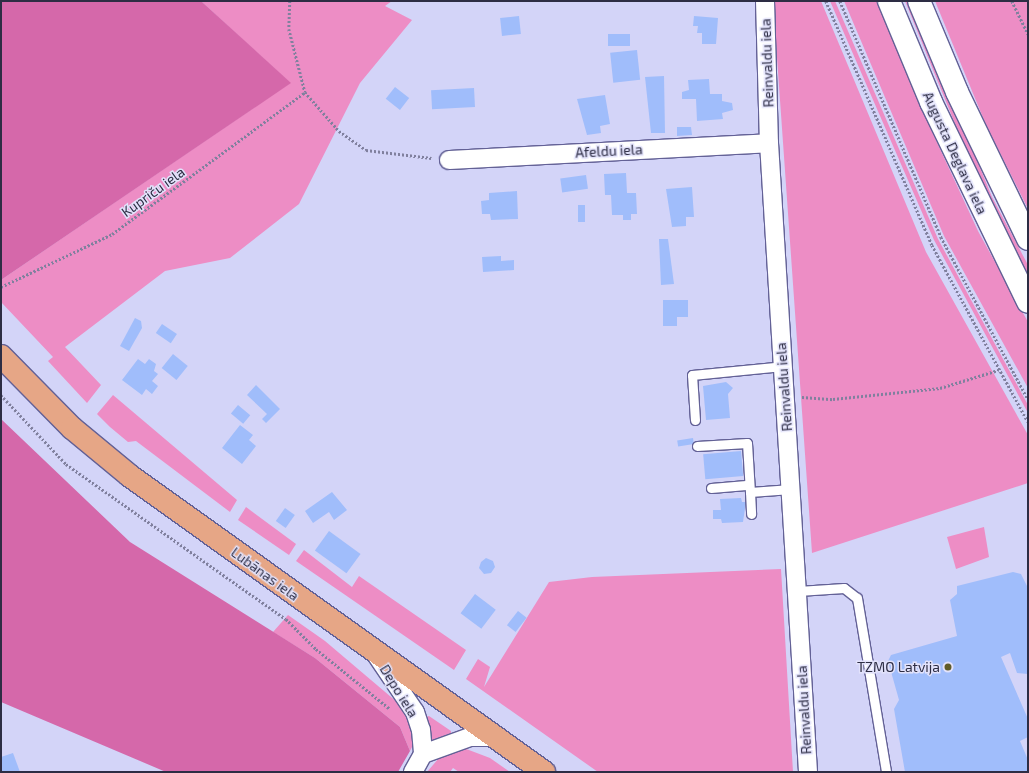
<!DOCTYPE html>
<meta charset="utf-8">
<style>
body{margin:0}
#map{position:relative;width:1029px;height:773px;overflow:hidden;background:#d3d4f8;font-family:"Exo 2",sans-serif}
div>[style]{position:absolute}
.green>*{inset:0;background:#ed8dc5}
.forest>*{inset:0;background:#d568aa}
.building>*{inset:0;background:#a0bdfb;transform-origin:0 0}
.path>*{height:2.5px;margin-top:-1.25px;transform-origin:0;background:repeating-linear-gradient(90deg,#80809e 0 2px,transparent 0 4px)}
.roads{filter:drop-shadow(1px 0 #636196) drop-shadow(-1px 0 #636196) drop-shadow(0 1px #636196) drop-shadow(0 -1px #636196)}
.lane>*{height:9px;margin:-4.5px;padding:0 4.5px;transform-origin:4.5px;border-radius:4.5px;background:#fff}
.street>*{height:18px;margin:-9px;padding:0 9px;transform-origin:9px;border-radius:9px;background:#fff}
.secondary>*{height:22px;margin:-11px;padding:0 11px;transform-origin:11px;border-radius:11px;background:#fff}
.primary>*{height:22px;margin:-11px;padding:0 11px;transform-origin:11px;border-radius:11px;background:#e6a686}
.dots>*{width:11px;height:11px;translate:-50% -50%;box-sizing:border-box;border:2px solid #e2e2fb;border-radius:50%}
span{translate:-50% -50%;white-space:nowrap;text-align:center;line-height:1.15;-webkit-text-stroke:3px #e2e2fb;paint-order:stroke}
.street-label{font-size:14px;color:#2d2d44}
.poi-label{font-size:14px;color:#2d2d44}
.right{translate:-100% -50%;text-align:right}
.frame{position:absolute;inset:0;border:2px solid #2d2d44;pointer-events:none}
</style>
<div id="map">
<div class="green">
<i style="clip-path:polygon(201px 1px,392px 1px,385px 6px,412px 20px,360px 83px,299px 204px,230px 258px,165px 271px,65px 347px,101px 385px,87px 403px,48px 361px,53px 357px,1px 302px,1px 280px,290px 83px)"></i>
<i style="clip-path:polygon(773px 1px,821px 1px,926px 252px,1028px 435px,1028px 483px,812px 553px)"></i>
<i style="clip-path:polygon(830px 1px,835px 1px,938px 239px,1028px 405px,1028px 413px,934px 240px)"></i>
<i style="clip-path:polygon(844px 1px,879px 1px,929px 125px,978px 231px,1028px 322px,1028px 388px,944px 236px)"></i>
<i style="clip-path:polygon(905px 1px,912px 1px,992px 197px,1028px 265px,1028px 278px,986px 200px)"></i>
<i style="clip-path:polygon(935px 1px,1028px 1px,1028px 209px,986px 125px)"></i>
<i style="clip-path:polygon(113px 395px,237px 500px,230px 512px,136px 441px,128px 442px,110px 427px,97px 414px)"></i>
<i style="clip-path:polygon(246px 507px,296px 544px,289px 555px,238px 520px)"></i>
<i style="clip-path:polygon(984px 527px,989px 557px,956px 569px,947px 537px)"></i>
<i style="clip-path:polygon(304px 550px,352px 587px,359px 576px,466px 650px,454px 670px,296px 561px)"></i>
<i style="clip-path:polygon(781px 569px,793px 772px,598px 772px,466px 679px,478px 659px,490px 667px,484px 687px,549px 582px,592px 577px)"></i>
<i style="clip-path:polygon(288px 615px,325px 641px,404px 708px,416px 739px,410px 751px,400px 727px,315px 658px,273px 632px)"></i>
<i style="clip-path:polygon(429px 716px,451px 731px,451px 733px,430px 741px,426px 717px)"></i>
<i style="clip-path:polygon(461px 747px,490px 758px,510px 772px,459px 772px,453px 768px,450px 772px,427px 772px,439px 758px)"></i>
</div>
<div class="forest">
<i style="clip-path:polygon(1px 1px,201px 1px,291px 83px,1px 280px)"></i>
<i style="clip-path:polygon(1px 419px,130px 542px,315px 658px,400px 727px,410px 751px,398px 772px,166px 772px,1px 702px)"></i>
</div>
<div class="building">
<i style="left:519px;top:16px;width:18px;height:19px;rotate:84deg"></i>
<i style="clip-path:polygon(694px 16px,718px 18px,716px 44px,702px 44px,702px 33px,697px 33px,698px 26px,693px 26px)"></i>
<i style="left:608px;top:34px;width:22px;height:12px"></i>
<i style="left:637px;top:50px;width:30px;height:27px;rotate:84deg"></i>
<i style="clip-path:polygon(664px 76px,665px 133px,651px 133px,645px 77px)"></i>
<i style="clip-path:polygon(709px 79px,710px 94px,722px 94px,722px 101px,732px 103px,733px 110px,722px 113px,723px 119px,697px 121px,696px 99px,682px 99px,682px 92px,689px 90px,688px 80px)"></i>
<i style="left:395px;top:87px;width:18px;height:15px;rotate:38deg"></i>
<i style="left:474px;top:88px;width:19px;height:43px;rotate:87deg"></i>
<i style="clip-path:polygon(605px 95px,610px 124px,600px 126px,601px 133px,587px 135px,577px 99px)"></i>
<i style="clip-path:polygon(677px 127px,691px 127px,692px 135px,677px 136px)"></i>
<i style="clip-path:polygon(626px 173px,627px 193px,636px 193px,637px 214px,631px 214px,631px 220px,623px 220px,623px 215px,612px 215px,611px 195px,605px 195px,604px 174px)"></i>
<i style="left:586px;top:175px;width:14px;height:26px;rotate:82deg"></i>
<i style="clip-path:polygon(692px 187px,694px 217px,686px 217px,686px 226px,672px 227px,666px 189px)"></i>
<i style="clip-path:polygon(517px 191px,518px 219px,491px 220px,490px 214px,482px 214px,481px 201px,489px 200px,489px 193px)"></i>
<i style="left:578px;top:205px;width:7px;height:17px"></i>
<i style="clip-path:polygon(659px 239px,668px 239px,674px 284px,661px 285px)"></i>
<i style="clip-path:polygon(501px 256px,501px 261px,514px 260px,514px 270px,483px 272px,482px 257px)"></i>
<i style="clip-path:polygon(663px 300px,688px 300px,688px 317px,677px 317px,677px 326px,663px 326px)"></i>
<i style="clip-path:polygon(135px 318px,141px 321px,142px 328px,129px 351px,120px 346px)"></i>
<i style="left:162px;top:324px;width:18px;height:11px;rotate:34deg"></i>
<i style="left:173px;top:354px;width:19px;height:18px;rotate:39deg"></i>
<i style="clip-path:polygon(138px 359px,145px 364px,149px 359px,156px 364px,154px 371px,158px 374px,152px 381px,158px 386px,152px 394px,146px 389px,142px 395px,122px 380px)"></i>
<i style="clip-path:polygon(726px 382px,733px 388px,728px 394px,730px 418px,706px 420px,703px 386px)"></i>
<i style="clip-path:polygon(256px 385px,280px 409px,266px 423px,262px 419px,267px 414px,247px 395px)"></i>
<i style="left:238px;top:405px;width:16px;height:11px;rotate:40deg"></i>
<i style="clip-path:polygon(240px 425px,253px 435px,249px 440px,256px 446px,242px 464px,222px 448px)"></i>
<i style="left:693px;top:438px;width:6px;height:16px;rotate:81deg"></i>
<i style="left:741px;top:451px;width:25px;height:38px;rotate:85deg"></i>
<i style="clip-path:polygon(332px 492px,347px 510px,334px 520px,329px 512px,313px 523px,305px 511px)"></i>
<i style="clip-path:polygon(741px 498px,742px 502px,746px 502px,743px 522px,722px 523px,721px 519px,713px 519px,713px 510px,721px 510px,720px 499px)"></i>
<i style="left:285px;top:508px;width:12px;height:16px;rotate:35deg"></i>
<i style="left:329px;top:531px;width:39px;height:24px;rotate:36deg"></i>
<i style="clip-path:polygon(486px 558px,493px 561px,495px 567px,491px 573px,484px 574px,479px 568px,481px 562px)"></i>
<i style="clip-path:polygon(1013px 572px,1021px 574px,1028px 588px,1028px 674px,1017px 673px,1010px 653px,1001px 657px,1028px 719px,1028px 737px,1020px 741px,1028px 760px,1028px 772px,905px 772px,894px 709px,899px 700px,888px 661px,891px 655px,957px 636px,950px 600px,957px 594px,957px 586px)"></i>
<i style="left:475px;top:594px;width:26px;height:24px;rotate:37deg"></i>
<i style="left:518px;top:611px;width:11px;height:18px;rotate:38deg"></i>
<i style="clip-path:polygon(13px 753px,20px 772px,1px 772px,1px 757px)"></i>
</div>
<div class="path">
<i style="left:290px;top:1px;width:28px;rotate:92deg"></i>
<i style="left:289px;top:29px;width:65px;rotate:75.7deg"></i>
<i style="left:305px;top:92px;width:52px;rotate:48.9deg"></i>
<i style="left:339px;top:131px;width:33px;rotate:35deg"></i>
<i style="left:366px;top:150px;width:66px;rotate:6.9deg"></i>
<i style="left:826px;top:1px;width:266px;rotate:66.5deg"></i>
<i style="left:932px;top:245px;width:201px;rotate:61.5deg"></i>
<i style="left:840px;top:1px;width:257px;rotate:66.8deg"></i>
<i style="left:941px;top:237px;width:184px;rotate:61.8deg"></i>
<i style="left:1012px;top:1px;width:37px;rotate:64deg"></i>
<i style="left:1px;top:287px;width:123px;rotate:-25.5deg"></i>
<i style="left:112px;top:234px;width:240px;rotate:-36.3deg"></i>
<i style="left:1px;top:395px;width:95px;rotate:46.7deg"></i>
<i style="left:66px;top:464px;width:269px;rotate:35.2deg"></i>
<i style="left:286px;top:619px;width:42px;rotate:45deg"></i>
<i style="left:316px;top:649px;width:95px;rotate:39deg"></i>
<i style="left:802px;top:397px;width:31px;rotate:4deg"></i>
<i style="left:833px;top:399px;width:108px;rotate:-5.9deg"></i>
<i style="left:940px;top:388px;width:61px;rotate:-17.2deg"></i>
</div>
<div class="roads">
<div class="lane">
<i style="left:695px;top:420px;width:45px;rotate:-93.8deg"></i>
<i style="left:692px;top:375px;width:91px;rotate:-5.6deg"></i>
<i style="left:697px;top:446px;width:50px;rotate:-3.4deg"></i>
<i style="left:747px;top:443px;width:49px;rotate:86.5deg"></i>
<i style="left:750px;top:492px;width:41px;rotate:-4.2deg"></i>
<i style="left:711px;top:488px;width:38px;rotate:-5deg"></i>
<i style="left:750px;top:492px;width:22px;rotate:87deg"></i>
<i style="left:798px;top:591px;width:46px;rotate:-3.7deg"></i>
<i style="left:844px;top:588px;width:16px;rotate:38deg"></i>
<i style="left:857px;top:598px;width:176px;rotate:80.5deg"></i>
</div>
<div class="street">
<i style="left:765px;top:1px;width:142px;rotate:88.4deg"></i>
<i style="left:769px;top:143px;width:630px;rotate:86.45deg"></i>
<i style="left:449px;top:160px;width:320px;rotate:-3deg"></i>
<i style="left:375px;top:653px;width:71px;rotate:55.9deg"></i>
<i style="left:415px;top:712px;width:19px;rotate:72deg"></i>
<i style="left:421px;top:730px;width:24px;rotate:85deg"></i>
<i style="left:423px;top:754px;width:21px;rotate:119deg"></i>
<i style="left:423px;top:754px;width:50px;rotate:-19.9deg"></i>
<i style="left:470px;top:737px;width:24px"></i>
</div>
<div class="secondary">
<i style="left:889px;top:1px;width:109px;rotate:67.4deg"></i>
<i style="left:931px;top:102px;width:222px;rotate:64.1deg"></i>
<i style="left:919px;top:1px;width:99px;rotate:67.3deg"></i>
<i style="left:957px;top:92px;width:163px;rotate:64.2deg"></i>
</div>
<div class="primary">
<i style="left:1px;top:356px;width:101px;rotate:45.4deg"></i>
<i style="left:72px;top:428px;width:75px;rotate:39.6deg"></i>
<i style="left:130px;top:476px;width:509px;rotate:35.56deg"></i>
</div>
</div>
<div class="dots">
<i style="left:948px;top:667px;background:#605c29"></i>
</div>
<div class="street-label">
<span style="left:767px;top:63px;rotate:-92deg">Reinvaldu iela</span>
<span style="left:609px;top:151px;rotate:-3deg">Afeldu iela</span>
<span style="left:955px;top:153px;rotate:65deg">Augusta Deglava iela</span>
<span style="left:153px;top:192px;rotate:-36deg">Kupriču iela</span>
<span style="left:784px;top:387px;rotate:-94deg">Reinvaldu iela</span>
<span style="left:265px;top:574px;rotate:36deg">Lubānas iela</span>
<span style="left:399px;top:691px;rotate:58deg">Depo iela</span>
<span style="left:804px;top:710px;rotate:-93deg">Reinvaldu iela</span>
</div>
<div class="poi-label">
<span class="right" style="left:940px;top:667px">TZMO Latvija</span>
</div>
<div class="frame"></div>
</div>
